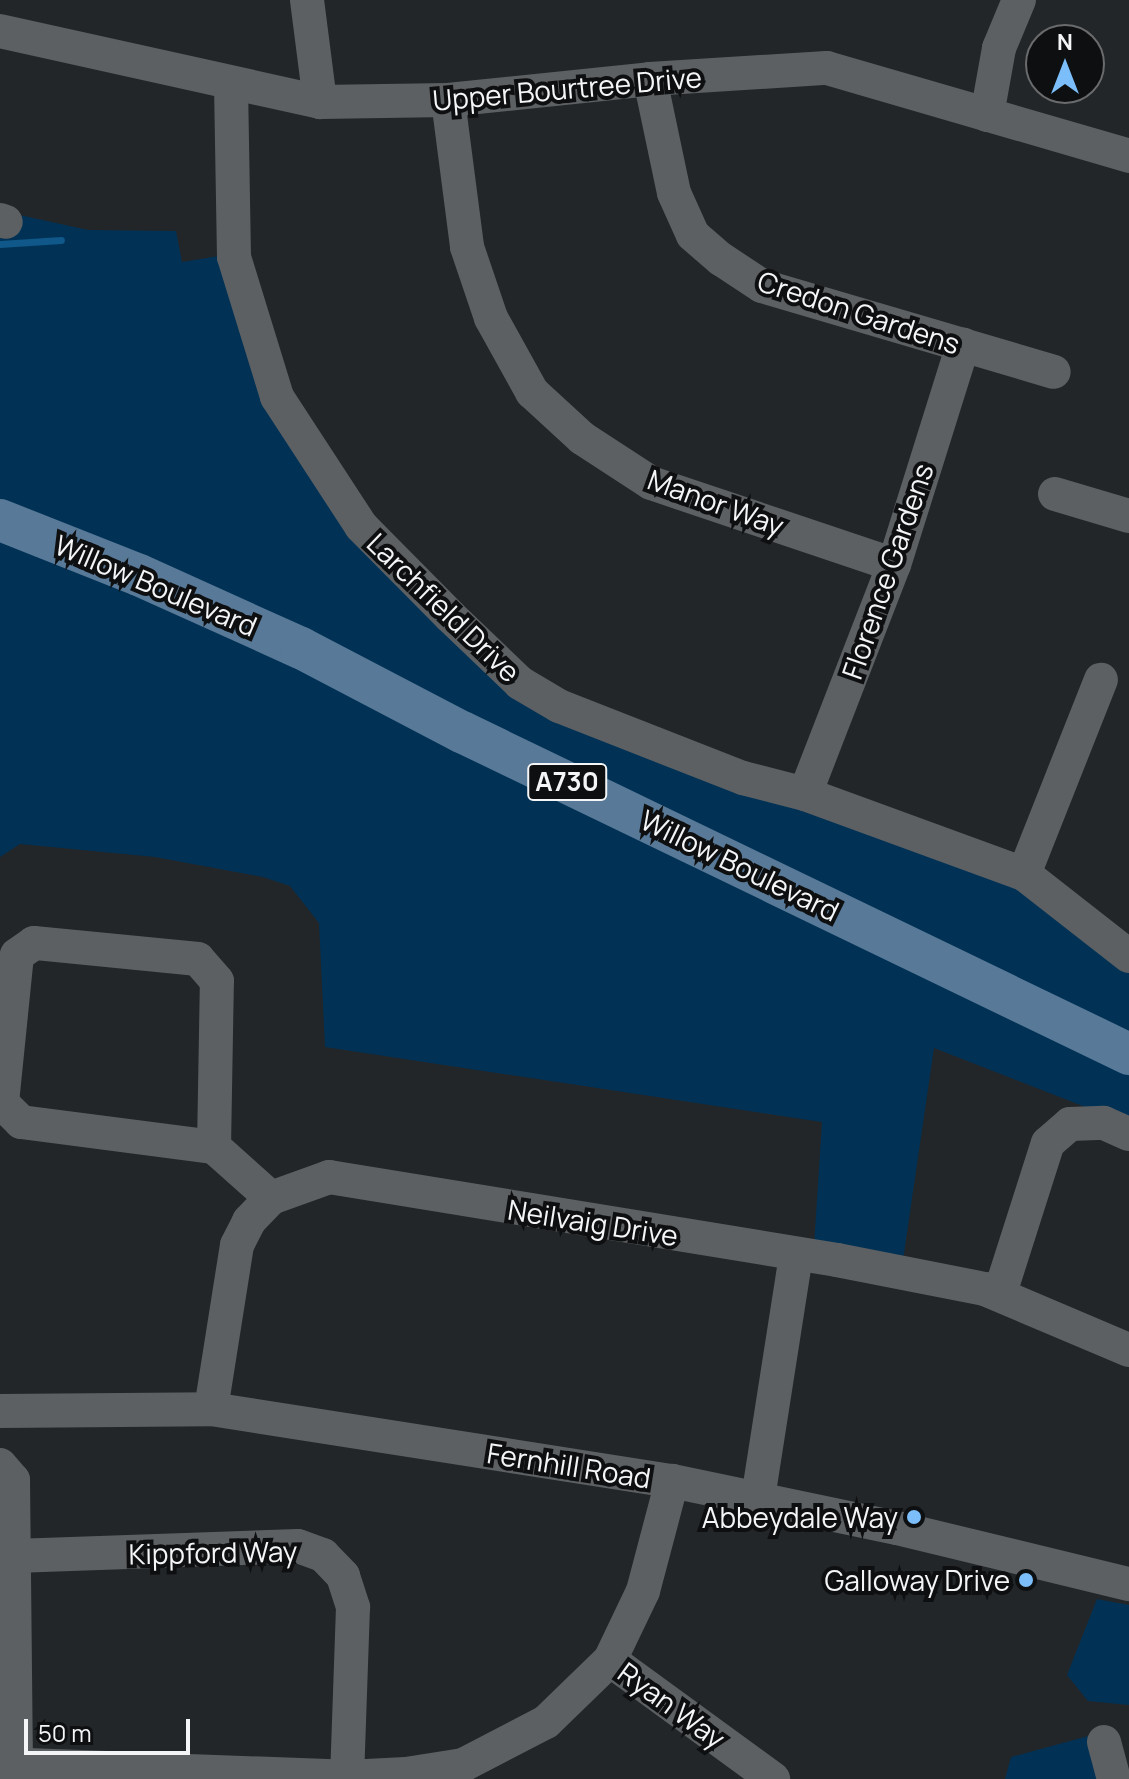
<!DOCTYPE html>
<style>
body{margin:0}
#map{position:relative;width:1129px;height:1779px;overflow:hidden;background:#232629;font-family:Manrope,sans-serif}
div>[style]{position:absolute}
.green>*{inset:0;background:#013255}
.stream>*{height:7px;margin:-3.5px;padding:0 3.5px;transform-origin:3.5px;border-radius:3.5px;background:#10578a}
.minor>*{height:34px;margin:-17px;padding:0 17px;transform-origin:17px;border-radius:17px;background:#5d6063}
.major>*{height:42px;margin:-21px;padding:0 21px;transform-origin:21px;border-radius:21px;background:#587997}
.dots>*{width:22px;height:22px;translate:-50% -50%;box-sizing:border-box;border:4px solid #0e0f10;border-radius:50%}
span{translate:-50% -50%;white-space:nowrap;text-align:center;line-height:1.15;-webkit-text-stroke:8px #0e0f10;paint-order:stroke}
.shield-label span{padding:2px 6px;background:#0e0f10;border:2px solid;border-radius:6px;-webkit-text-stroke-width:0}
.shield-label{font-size:26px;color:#f3f5f6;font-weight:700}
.street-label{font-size:28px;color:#f3f5f6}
.poi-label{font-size:28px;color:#f3f5f6}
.right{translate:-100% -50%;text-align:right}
.north{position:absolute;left:1025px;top:24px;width:80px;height:80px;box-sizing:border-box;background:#0e0f10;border:2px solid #6a6b6c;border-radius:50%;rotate:0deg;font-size:22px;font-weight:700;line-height:32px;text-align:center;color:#f3f5f6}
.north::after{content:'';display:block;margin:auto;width:28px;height:36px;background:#7bbef9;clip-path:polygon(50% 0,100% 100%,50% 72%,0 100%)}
.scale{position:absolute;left:24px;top:1719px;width:166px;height:36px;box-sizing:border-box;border:4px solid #f3f5f6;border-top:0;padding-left:10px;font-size:24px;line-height:28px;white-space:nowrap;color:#f3f5f6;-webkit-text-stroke:6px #0e0f10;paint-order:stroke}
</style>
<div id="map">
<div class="green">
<i style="clip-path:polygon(15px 214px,88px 230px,176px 231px,182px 262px,225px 255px,283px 435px,518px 695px,992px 873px,1129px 962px,1129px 1124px,934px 1048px,903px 1260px,814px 1246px,822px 1122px,325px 1047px,319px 923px,290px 886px,263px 877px,155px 857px,20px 844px,0 857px,0 231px)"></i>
<i style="clip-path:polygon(1097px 1599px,1129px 1605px,1129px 1705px,1088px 1701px,1067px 1675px)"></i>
<i style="clip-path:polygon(1092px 1735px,1105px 1779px,1005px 1779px,1011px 1757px)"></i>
</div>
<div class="stream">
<i style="left:0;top:244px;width:61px;rotate:-3.8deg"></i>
</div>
<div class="minor">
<i style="left:307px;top:0;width:103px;rotate:82.7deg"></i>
<i style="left:0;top:31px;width:328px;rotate:12.5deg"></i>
<i style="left:320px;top:102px;width:128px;rotate:-0.9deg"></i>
<i style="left:448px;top:100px;width:203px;rotate:-5.9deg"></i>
<i style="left:650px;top:79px;width:177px;rotate:-3.6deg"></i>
<i style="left:827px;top:68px;width:315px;rotate:16.2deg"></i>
<i style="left:650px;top:79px;width:116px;rotate:78.1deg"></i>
<i style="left:674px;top:193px;width:46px;rotate:65.7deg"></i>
<i style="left:693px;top:235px;width:37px;rotate:41deg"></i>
<i style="left:721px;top:259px;width:49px;rotate:33.4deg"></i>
<i style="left:762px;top:286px;width:304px;rotate:16.4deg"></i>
<i style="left:231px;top:85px;width:172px;rotate:89deg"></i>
<i style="left:234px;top:257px;width:146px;rotate:72.9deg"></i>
<i style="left:277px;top:397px;width:154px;rotate:56.9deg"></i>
<i style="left:361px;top:526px;width:127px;rotate:45.3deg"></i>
<i style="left:450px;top:616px;width:97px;rotate:43.7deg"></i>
<i style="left:520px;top:683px;width:45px;rotate:30.5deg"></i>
<i style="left:559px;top:706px;width:198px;rotate:21.4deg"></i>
<i style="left:743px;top:778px;width:64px;rotate:14.5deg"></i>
<i style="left:805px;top:794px;width:233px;rotate:20.1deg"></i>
<i style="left:1024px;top:874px;width:133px;rotate:38deg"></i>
<i style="left:448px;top:100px;width:148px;rotate:82.6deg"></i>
<i style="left:467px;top:247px;width:75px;rotate:71.3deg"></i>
<i style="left:491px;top:318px;width:85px;rotate:61deg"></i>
<i style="left:532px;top:392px;width:68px;rotate:42.6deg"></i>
<i style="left:582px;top:438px;width:82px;rotate:33.1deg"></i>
<i style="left:651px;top:483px;width:256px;rotate:18.6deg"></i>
<i style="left:987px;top:115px;width:68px;rotate:-79.8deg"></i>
<i style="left:999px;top:48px;width:52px;rotate:-67.4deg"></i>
<i style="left:0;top:220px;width:6px;rotate:18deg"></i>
<i style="left:1055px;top:494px;width:77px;rotate:16.6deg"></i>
<i style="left:805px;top:794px;width:246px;rotate:-68.8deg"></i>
<i style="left:894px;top:565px;width:231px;rotate:-72.6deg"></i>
<i style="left:1024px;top:874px;width:209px;rotate:-68.4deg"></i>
<i style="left:214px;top:1147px;width:166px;rotate:-89deg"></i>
<i style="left:217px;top:981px;width:29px;rotate:-131deg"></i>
<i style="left:198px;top:959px;width:165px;rotate:-174.4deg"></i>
<i style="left:34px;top:943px;width:21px;rotate:145deg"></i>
<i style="left:17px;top:955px;width:149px;rotate:95.8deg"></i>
<i style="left:2px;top:1103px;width:27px;rotate:45deg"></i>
<i style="left:21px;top:1122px;width:195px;rotate:7.4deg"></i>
<i style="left:214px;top:1147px;width:76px;rotate:41.8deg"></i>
<i style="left:1000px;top:1293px;width:157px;rotate:-72.3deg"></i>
<i style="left:1048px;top:1143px;width:29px;rotate:-41deg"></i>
<i style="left:1070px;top:1124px;width:34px;rotate:-2deg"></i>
<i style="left:1104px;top:1123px;width:27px;rotate:24deg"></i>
<i style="left:211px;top:1409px;width:166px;rotate:-81deg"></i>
<i style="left:237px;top:1245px;width:27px;rotate:-63deg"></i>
<i style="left:249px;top:1221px;width:32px;rotate:-46deg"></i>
<i style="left:271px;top:1198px;width:62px;rotate:-19.9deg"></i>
<i style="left:329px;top:1177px;width:515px;rotate:9.28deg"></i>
<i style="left:837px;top:1260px;width:151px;rotate:11.1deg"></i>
<i style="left:985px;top:1289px;width:156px;rotate:23deg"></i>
<i style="left:0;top:1411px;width:211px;rotate:-0.5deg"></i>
<i style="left:211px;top:1409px;width:467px;rotate:8.9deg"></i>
<i style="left:672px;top:1481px;width:230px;rotate:11.8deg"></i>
<i style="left:897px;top:1528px;width:239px;rotate:13.6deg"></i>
<i style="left:0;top:1465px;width:20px;rotate:49deg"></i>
<i style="left:13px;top:1480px;width:284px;rotate:89.4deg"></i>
<i style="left:758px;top:1498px;width:245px;rotate:-81.1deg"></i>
<i style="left:14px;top:1556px;width:284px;rotate:-2deg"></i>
<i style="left:298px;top:1546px;width:27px;rotate:20deg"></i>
<i style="left:323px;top:1555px;width:29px;rotate:46deg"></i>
<i style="left:343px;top:1576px;width:33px;rotate:72deg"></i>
<i style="left:353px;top:1607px;width:170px;rotate:92deg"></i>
<i style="left:610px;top:1660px;width:202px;rotate:36.1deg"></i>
<i style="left:1104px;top:1742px;width:38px;rotate:75deg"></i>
<i style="left:0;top:1764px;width:347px;rotate:2.1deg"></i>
<i style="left:347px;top:1777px;width:59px;rotate:-2.9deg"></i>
<i style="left:406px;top:1774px;width:58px;rotate:-9deg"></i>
<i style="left:463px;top:1765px;width:93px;rotate:-27.4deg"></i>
<i style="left:546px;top:1722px;width:89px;rotate:-44.1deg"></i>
<i style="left:610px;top:1660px;width:76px;rotate:-64.4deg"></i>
<i style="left:643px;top:1591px;width:114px;rotate:-75.2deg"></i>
</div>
<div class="major">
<i style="left:0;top:520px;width:149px;rotate:21.6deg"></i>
<i style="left:139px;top:575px;width:178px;rotate:24.3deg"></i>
<i style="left:301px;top:648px;width:182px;rotate:27.6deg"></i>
<i style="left:462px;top:732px;width:741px;rotate:25.77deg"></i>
</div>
<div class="dots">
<i style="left:914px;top:1517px;background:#7bbef9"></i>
<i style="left:1026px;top:1580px;background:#7bbef9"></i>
</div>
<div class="shield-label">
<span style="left:567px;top:782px">A730</span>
</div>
<div class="street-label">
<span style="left:567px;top:88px;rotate:-5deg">Upper Bourtree Drive</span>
<span style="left:859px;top:312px;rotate:18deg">Credon Gardens</span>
<span style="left:716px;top:502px;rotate:20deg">Manor Way</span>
<span style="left:887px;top:571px;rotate:-71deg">Florence Gardens</span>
<span style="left:156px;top:585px;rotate:23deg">Willow Boulevard</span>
<span style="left:444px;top:607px;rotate:44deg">Larchfield Drive</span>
<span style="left:740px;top:865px;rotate:26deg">Willow Boulevard</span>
<span style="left:593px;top:1222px;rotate:9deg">Neilvaig Drive</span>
<span style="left:569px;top:1465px;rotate:9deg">Fernhill Road</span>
<span style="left:213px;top:1552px;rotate:-1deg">Kippford Way</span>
<span style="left:672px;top:1705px;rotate:36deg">Ryan Way</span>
</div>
<div class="poi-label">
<span class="right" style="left:898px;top:1517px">Abbeydale Way</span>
<span class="right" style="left:1010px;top:1580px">Galloway Drive</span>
</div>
<div class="north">N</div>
<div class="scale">50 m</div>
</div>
